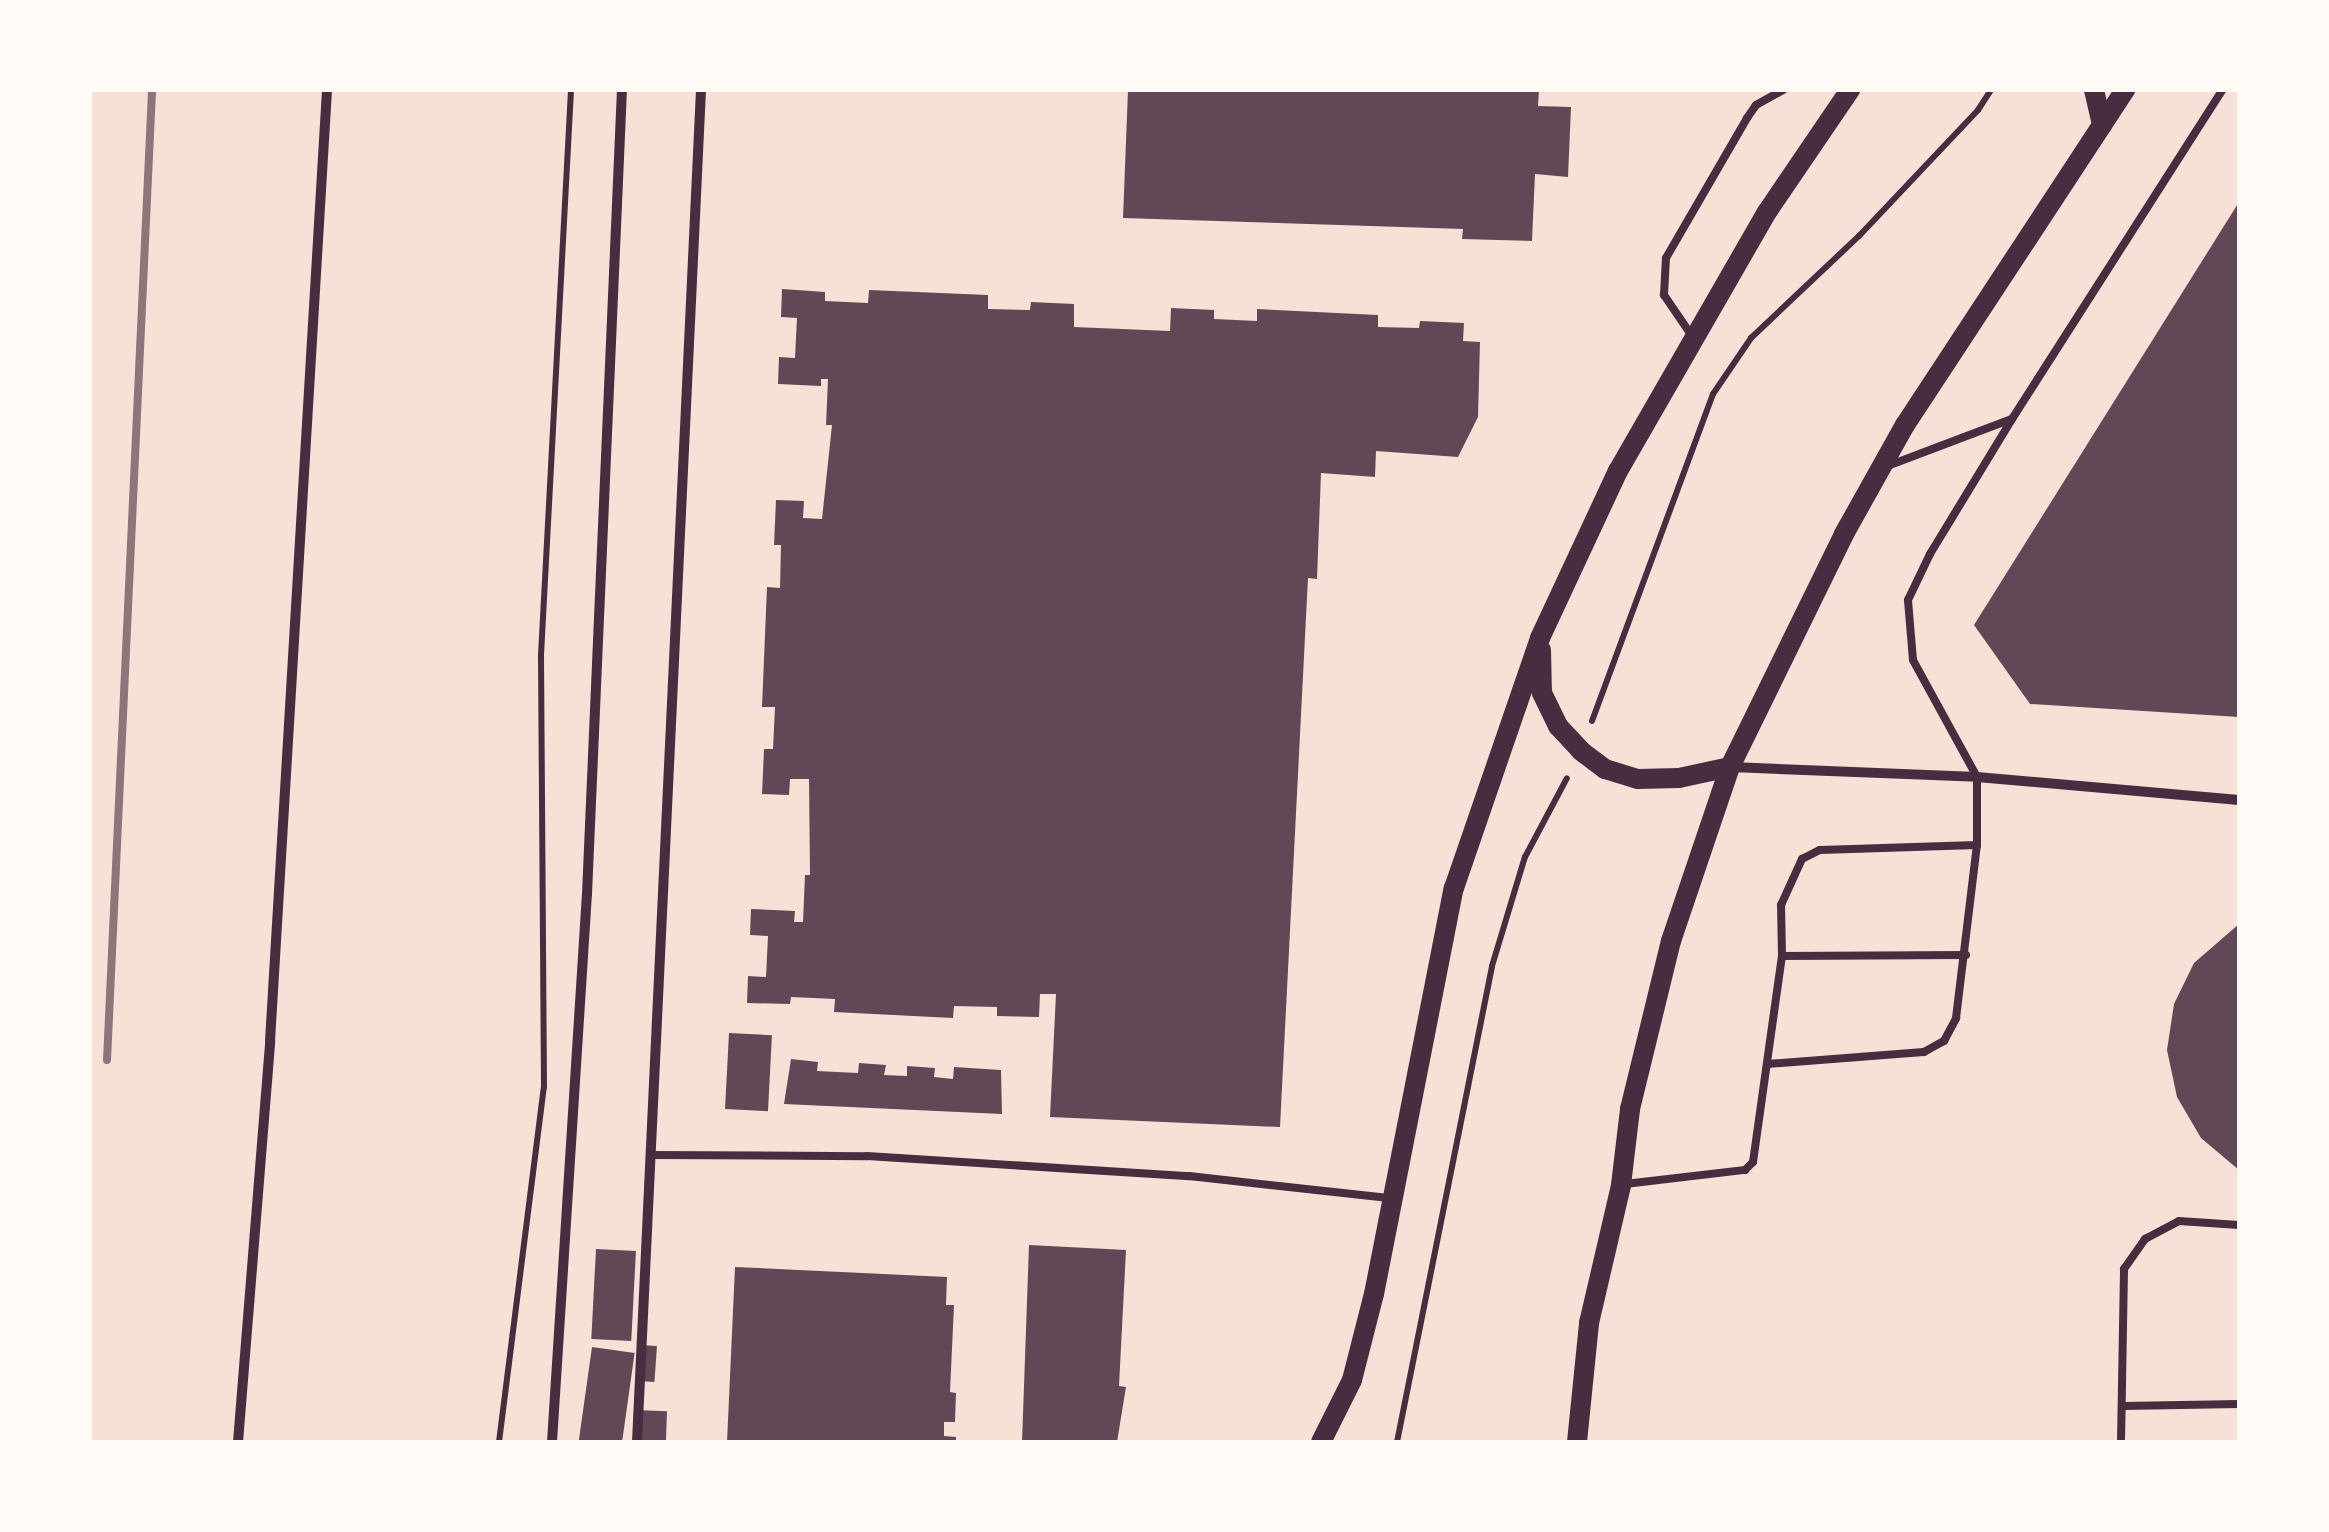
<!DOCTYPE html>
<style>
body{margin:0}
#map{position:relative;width:2329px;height:1532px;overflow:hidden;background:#f7e1d7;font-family:Inter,sans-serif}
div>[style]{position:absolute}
.building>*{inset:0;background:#644757;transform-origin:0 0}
.path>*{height:6px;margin:-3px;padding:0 3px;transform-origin:3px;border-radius:3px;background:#4a2c40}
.service>*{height:8px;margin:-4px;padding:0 4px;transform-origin:4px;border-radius:4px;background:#4a2c40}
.minor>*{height:10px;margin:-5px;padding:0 5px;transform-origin:5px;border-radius:5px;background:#4a2c40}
.secondary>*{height:20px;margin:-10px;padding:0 10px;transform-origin:10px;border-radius:10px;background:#4a2c40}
.rail>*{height:8px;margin:-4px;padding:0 4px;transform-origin:4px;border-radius:4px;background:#8f747c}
span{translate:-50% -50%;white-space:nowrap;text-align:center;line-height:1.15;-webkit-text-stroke:8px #fffaf5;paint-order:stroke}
.frame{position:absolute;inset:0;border:92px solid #fffaf5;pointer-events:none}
</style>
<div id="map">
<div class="building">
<i style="clip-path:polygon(1128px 90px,1539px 90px,1538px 106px,1571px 107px,1568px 177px,1535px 174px,1532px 241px,1462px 239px,1463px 229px,1123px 218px)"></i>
<i style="clip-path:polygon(2239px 202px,2239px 717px,2030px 704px,1974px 625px)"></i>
<i style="clip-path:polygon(782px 289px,825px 292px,825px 301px,868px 303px,869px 290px,988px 295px,988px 309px,1030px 310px,1031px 302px,1074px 304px,1074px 327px,1170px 331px,1171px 308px,1214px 310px,1214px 319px,1257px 321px,1257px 309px,1378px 315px,1378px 327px,1419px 328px,1420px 321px,1464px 323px,1463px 341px,1480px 342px,1478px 417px,1458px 457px,1376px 451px,1375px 477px,1321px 473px,1317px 579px,1308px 578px,1280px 1127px,1050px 1117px,1056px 994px,1040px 994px,1039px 1017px,997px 1016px,997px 1007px,954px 1006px,953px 1018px,834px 1012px,835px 999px,791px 997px,790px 1004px,747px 1003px,748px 976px,766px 977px,768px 936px,750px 935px,751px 909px,795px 911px,794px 922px,803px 922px,805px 875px,810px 875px,809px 779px,790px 779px,789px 795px,762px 794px,764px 749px,773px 749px,775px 707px,762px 707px,767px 587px,780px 588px,781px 545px,774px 545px,776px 500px,804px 501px,803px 518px,822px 519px,832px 425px,826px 425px,828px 379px,821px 379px,821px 386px,778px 384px,779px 357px,795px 358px,797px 318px,781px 317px)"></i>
<i style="clip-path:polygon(2239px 924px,2239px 1170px,2201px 1138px,2177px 1097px,2167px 1050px,2174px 1004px,2194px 963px)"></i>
<i style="left:729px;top:1033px;width:43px;height:76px;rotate:3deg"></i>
<i style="clip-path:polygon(791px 1059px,818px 1062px,817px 1071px,858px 1073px,859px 1063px,886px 1065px,884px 1075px,907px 1076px,907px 1066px,935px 1068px,934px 1077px,953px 1079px,954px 1067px,1001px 1070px,1002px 1114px,784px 1104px)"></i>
<i style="clip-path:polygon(1029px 1245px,1126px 1250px,1119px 1386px,1126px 1387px,1117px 1442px,1022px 1442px)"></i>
<i style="left:596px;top:1249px;width:40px;height:90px;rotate:3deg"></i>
<i style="clip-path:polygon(735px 1267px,947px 1277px,946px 1305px,954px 1305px,950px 1392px,956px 1393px,955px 1422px,944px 1422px,944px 1436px,956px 1437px,956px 1442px,727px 1442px)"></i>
<i style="left:641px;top:1345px;width:16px;height:36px;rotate:4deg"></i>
<i style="left:592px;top:1347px;width:43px;height:95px;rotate:8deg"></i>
<i style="left:634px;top:1410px;width:33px;height:32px;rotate:2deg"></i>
</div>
<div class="path">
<i style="left:1592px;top:721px;width:349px;rotate:-69.7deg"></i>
<i style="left:1713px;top:394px;width:68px;rotate:-55.8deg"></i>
<i style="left:1751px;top:338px;width:149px;rotate:-43.4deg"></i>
<i style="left:1859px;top:236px;width:173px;rotate:-46.6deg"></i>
<i style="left:1978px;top:110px;width:24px;rotate:-57deg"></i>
<i style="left:499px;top:1442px;width:358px;rotate:-82.8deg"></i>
<i style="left:544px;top:1087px;width:432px;rotate:-90.4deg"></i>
<i style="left:541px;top:655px;width:566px;rotate:-86.96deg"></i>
<i style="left:1397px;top:1442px;width:485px;rotate:-78.7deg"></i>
<i style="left:1492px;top:966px;width:114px;rotate:-73.2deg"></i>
<i style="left:1525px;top:857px;width:89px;rotate:-62deg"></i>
</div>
<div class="service">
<i style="left:1692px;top:336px;width:50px;rotate:-124.3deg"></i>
<i style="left:1664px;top:295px;width:37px;rotate:-87deg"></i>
<i style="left:1666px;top:258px;width:162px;rotate:-59.9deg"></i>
<i style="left:1747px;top:118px;width:16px;rotate:-55deg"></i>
<i style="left:1756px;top:105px;width:31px;rotate:-29deg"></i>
<i style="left:1890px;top:465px;width:130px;rotate:-20.7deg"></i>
<i style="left:1782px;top:956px;width:51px;rotate:-91.1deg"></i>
<i style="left:1781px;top:905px;width:51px;rotate:-65.5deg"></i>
<i style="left:1802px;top:859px;width:20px;rotate:-27deg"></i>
<i style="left:1820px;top:850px;width:157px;rotate:-1.8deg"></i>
<i style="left:1767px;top:1064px;width:157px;rotate:-4.4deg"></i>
<i style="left:1924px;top:1052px;width:23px;rotate:-29deg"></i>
<i style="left:1944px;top:1041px;width:26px;rotate:-62deg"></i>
<i style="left:1956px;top:1018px;width:174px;rotate:-83.1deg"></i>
<i style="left:1977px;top:845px;width:68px;rotate:-90deg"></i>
<i style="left:1977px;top:777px;width:133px;rotate:-118.7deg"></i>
<i style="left:1913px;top:660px;width:60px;rotate:-94.8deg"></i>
<i style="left:1908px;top:600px;width:51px;rotate:-64.4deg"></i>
<i style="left:1930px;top:554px;width:158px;rotate:-58.7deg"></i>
<i style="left:2012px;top:419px;width:390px;rotate:-57.4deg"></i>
<i style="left:650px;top:1155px;width:217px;rotate:0.3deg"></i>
<i style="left:867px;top:1156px;width:323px;rotate:3.6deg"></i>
<i style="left:1189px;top:1176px;width:201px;rotate:6.3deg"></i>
<i style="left:1625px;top:1184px;width:121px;rotate:-6.7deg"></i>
<i style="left:1745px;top:1170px;width:11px;rotate:-45deg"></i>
<i style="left:1753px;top:1162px;width:208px;rotate:-82deg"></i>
<i style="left:1782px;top:956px;width:184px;rotate:-0.3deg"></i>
<i style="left:2123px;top:1406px;width:116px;rotate:-1deg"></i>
<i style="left:2121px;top:1442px;width:173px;rotate:-89deg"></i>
<i style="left:2124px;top:1269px;width:37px;rotate:-55deg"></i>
<i style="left:2145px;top:1239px;width:38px;rotate:-28deg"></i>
<i style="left:2179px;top:1221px;width:60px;rotate:3.8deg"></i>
</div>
<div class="minor">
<i style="left:1731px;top:767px;width:246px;rotate:2.3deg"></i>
<i style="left:1977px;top:777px;width:263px;rotate:5deg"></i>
<i style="left:238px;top:1442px;width:402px;rotate:-85.4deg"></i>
<i style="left:270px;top:1041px;width:953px;rotate:-86.57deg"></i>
<i style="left:552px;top:1442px;width:549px;rotate:-86.35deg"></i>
<i style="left:587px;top:894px;width:805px;rotate:-87.51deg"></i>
<i style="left:637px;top:1442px;width:1354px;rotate:-87.29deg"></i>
</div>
<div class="secondary">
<i style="left:2094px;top:90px;width:36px;rotate:77deg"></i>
<i style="left:1541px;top:650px;width:43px;rotate:88.7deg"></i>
<i style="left:1542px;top:693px;width:37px;rotate:64deg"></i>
<i style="left:1558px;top:726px;width:34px;rotate:47deg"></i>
<i style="left:1581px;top:751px;width:30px;rotate:37deg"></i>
<i style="left:1605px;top:769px;width:34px;rotate:17deg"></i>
<i style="left:1638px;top:779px;width:41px;rotate:-1.4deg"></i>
<i style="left:1679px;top:778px;width:52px;rotate:-12.2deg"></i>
<i style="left:1321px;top:1442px;width:69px;rotate:-63.4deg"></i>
<i style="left:1352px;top:1380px;width:89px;rotate:-75.7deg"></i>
<i style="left:1374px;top:1294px;width:414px;rotate:-78.9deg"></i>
<i style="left:1454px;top:888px;width:264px;rotate:-71deg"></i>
<i style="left:1540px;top:638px;width:184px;rotate:-65deg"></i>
<i style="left:1618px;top:471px;width:299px;rotate:-60.1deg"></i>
<i style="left:1767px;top:212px;width:148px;rotate:-55.8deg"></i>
<i style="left:1577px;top:1442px;width:120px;rotate:-84.2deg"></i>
<i style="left:1589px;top:1323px;width:142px;rotate:-76.9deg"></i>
<i style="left:1621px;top:1185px;width:77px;rotate:-83.2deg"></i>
<i style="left:1630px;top:1109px;width:173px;rotate:-76.3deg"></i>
<i style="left:1671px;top:941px;width:184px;rotate:-71.3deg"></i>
<i style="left:1730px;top:767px;width:259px;rotate:-63.9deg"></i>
<i style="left:1844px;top:534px;width:125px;rotate:-60.8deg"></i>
<i style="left:1905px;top:425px;width:401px;rotate:-56.7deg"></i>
</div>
<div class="rail">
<i style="left:107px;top:1060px;width:971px;rotate:-87.34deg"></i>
</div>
<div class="frame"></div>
</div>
